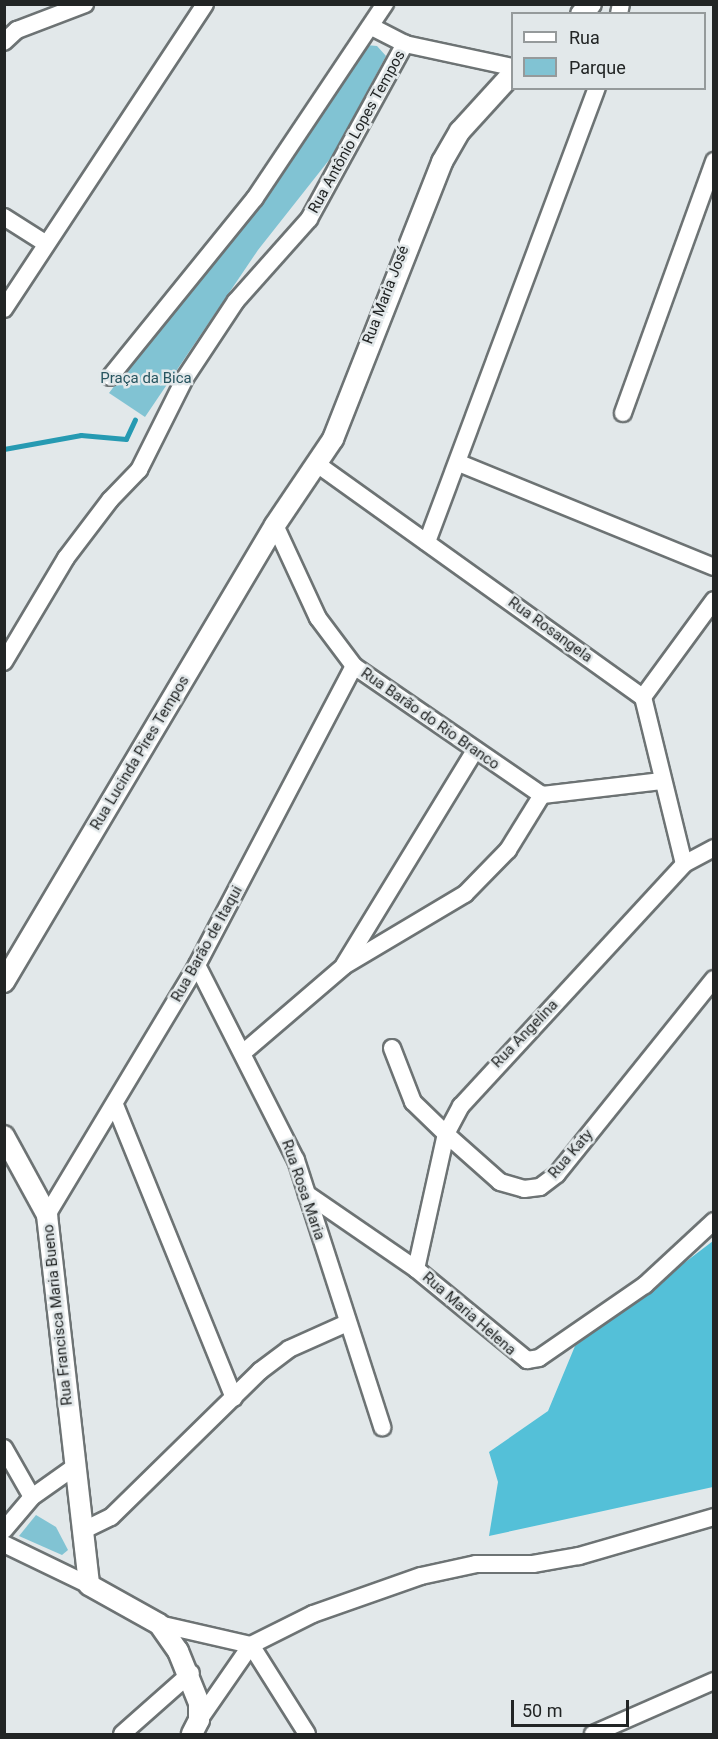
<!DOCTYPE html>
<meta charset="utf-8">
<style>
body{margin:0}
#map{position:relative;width:718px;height:1739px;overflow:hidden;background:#e2e8ea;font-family:Roboto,sans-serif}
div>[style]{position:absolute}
.green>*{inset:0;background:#81c3d3}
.forest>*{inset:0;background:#54c0d8}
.stream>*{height:4.5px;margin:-2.25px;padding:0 2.25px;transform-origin:2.25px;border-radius:2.25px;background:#269ab2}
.roads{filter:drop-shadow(2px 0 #6d7374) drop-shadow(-2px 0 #6d7374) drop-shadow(0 2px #6d7374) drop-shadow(0 -2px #6d7374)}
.minor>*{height:16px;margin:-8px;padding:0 8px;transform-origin:8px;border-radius:8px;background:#fff}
.tertiary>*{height:20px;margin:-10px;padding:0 10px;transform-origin:10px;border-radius:10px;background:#fff}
span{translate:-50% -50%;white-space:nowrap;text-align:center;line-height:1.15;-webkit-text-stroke:5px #e2e8ea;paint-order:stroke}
.street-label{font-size:15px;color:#222525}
.park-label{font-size:15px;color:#275560}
.frame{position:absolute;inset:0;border:6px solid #222525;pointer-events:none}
.legend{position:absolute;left:511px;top:12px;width:195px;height:78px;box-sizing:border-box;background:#e2e8ea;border:2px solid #959a9b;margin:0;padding:8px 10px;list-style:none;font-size:18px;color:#222525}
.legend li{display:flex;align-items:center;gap:12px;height:30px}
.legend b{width:30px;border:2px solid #959a9b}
.scale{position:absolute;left:511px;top:1700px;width:118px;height:27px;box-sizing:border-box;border:3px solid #222525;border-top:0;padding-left:8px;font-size:18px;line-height:21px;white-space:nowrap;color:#222525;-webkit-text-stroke:4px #e2e8ea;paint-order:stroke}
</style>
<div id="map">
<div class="green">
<i style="clip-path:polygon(366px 45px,377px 46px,386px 56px,333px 155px,258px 250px,145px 417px,109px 393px,279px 171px)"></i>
<i style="clip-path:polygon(36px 1515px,56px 1527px,68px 1550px,62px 1555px,19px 1536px)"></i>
</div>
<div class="forest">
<i style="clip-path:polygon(713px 1241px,713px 1487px,489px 1536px,498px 1482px,489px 1452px,548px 1411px,575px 1346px)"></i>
</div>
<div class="stream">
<i style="left:4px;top:449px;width:78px;rotate:-10.3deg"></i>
<i style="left:81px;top:435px;width:45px;rotate:5.1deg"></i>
<i style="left:126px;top:439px;width:21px;rotate:-65deg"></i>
</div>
<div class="roads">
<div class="minor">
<i style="left:619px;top:14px;width:10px;rotate:-79deg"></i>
<i style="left:372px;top:27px;width:37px;rotate:27deg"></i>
<i style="left:405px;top:44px;width:109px;rotate:12.1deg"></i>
<i style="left:4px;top:42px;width:18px;rotate:-43deg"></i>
<i style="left:17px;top:30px;width:73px;rotate:-20.9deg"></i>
<i style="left:4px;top:217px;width:49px;rotate:32.4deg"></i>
<i style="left:4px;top:309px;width:365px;rotate:-56.6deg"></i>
<i style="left:110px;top:377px;width:230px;rotate:-51deg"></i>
<i style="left:255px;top:198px;width:234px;rotate:-56.2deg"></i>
<i style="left:623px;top:413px;width:268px;rotate:-70.1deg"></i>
<i style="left:459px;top:463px;width:275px;rotate:22.2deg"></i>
<i style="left:317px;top:464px;width:401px;rotate:35.6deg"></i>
<i style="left:643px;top:697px;width:172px;rotate:76.2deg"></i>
<i style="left:275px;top:525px;width:102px;rotate:65.2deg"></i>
<i style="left:318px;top:618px;width:60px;rotate:53.1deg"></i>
<i style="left:354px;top:666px;width:228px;rotate:34.5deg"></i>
<i style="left:542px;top:795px;width:121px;rotate:-6.7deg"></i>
<i style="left:427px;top:542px;width:485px;rotate:-69.5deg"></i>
<i style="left:4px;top:662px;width:121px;rotate:-59.2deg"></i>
<i style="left:66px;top:558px;width:73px;rotate:-52.8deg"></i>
<i style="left:110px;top:500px;width:42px;rotate:-46deg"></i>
<i style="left:139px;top:470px;width:103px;rotate:-63.4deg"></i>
<i style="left:185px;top:378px;width:92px;rotate:-56.5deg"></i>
<i style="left:236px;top:301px;width:110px;rotate:-48.3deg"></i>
<i style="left:309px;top:219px;width:200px;rotate:-61.3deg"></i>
<i style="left:643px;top:697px;width:120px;rotate:-53.8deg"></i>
<i style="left:197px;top:965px;width:219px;rotate:63.1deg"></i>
<i style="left:296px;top:1160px;width:281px;rotate:72.1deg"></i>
<i style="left:344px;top:965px;width:252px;rotate:-58.6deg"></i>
<i style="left:392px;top:1048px;width:58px;rotate:68.7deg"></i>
<i style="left:413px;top:1102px;width:46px;rotate:44.1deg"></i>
<i style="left:446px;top:1134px;width:72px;rotate:41.6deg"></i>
<i style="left:500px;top:1182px;width:25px;rotate:16deg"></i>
<i style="left:524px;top:1189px;width:16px;rotate:-7deg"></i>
<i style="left:540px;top:1187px;width:21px;rotate:-37deg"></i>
<i style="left:557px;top:1174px;width:250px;rotate:-51.2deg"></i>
<i style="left:245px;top:1051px;width:130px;rotate:-40.6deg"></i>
<i style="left:344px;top:966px;width:141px;rotate:-30.8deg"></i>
<i style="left:465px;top:894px;width:62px;rotate:-45.7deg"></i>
<i style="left:508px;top:850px;width:65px;rotate:-58.3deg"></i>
<i style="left:115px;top:1105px;width:316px;rotate:67.9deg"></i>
<i style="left:307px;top:1194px;width:132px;rotate:34.5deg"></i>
<i style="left:416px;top:1269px;width:144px;rotate:39.3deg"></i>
<i style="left:527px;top:1360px;width:12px;rotate:-9deg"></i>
<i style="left:539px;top:1358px;width:129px;rotate:-34.6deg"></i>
<i style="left:645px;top:1285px;width:94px;rotate:-42.8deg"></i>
<i style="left:47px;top:1215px;width:292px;rotate:-59deg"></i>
<i style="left:197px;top:965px;width:338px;rotate:-62.3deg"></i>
<i style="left:416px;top:1269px;width:138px;rotate:-77.5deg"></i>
<i style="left:446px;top:1134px;width:32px;rotate:-62deg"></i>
<i style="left:461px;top:1106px;width:329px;rotate:-47.3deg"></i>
<i style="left:684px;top:864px;width:34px;rotate:-28deg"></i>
<i style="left:4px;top:1448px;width:56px;rotate:60.3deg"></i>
<i style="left:4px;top:1530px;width:43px;rotate:-49.7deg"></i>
<i style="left:32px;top:1497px;width:50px;rotate:-35.3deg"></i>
<i style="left:82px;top:1531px;width:32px;rotate:-26deg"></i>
<i style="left:111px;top:1517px;width:209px;rotate:-44.4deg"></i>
<i style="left:260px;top:1371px;width:36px;rotate:-37deg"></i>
<i style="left:289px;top:1349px;width:64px;rotate:-24.1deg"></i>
<i style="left:4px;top:1544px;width:94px;rotate:25.8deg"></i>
<i style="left:159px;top:1624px;width:94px;rotate:12.9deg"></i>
<i style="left:251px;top:1645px;width:105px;rotate:57.8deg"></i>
<i style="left:199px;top:1720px;width:91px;rotate:-55.3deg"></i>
<i style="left:251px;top:1645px;width:69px;rotate:-26.6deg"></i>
<i style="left:313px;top:1614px;width:114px;rotate:-19.4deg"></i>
<i style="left:421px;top:1576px;width:56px;rotate:-12.3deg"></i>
<i style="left:476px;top:1564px;width:57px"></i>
<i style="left:533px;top:1564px;width:47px;rotate:-9.9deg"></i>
<i style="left:579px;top:1556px;width:141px;rotate:-16.1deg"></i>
<i style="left:122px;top:1734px;width:92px;rotate:-41.5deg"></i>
<i style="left:593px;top:1734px;width:132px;rotate:-23.7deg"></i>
</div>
<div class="tertiary">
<i style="left:581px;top:14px;width:14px;rotate:-45deg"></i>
<i style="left:4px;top:982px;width:531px;rotate:-59.33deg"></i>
<i style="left:275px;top:525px;width:104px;rotate:-56deg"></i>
<i style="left:333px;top:439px;width:298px;rotate:-68.5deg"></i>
<i style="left:442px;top:162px;width:36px;rotate:-60deg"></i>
<i style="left:460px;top:131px;width:77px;rotate:-47.6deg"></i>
<i style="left:4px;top:1136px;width:90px;rotate:61.4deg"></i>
<i style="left:47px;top:1215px;width:372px;rotate:83.5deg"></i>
<i style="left:89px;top:1585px;width:80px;rotate:29.1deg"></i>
<i style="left:159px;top:1624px;width:33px;rotate:55deg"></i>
<i style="left:178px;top:1651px;width:56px;rotate:68deg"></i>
<i style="left:199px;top:1703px;width:17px;rotate:90deg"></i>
<i style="left:199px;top:1720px;width:16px;rotate:117deg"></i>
</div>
</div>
<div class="street-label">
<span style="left:357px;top:132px;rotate:-61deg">Rua Antônio Lopes Tempos</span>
<span style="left:386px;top:295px;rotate:-69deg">Rua Maria José</span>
<span style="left:550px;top:630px;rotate:36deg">Rua Rosangela</span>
<span style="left:430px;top:719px;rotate:35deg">Rua Barão do Rio Branco</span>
<span style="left:140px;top:753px;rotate:-59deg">Rua Lucinda Pires Tempos</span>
<span style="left:207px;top:944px;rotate:-61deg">Rua Barão de Itaqui</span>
<span style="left:525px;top:1034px;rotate:-46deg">Rua Angelina</span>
<span style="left:571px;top:1154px;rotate:-49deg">Rua Katy</span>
<span style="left:303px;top:1190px;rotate:71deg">Rua Rosa Maria</span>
<span style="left:469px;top:1314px;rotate:41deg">Rua Maria Helena</span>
<span style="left:58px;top:1315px;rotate:-96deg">Rua Francisca Maria Bueno</span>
</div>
<div class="park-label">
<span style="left:146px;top:379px">Praça da Bica</span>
</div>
<div class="frame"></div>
<ul class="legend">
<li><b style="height:8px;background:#fff"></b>Rua</li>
<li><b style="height:16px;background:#81c3d3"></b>Parque</li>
</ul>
<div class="scale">50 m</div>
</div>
